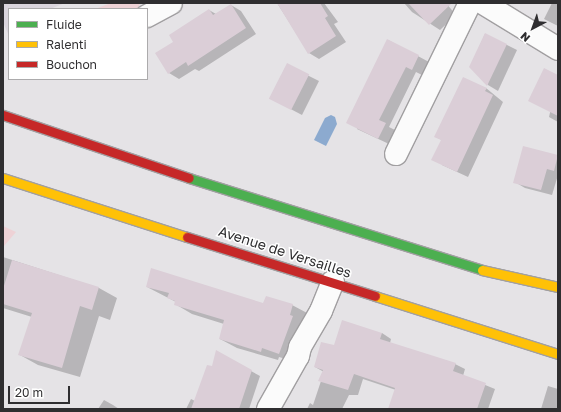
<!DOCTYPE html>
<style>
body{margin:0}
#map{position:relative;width:561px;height:412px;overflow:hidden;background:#e5e3e6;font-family:"Golos Text",sans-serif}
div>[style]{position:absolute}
.built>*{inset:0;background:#dad5dd}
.green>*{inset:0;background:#eed2d6}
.water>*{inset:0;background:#8caacf}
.shadow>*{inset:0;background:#0003}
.building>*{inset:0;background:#dbced7;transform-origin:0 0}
.roads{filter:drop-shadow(1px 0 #a19fa1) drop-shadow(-1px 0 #a19fa1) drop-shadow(0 1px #a19fa1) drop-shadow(0 -1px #a19fa1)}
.street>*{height:22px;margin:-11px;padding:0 11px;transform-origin:11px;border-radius:11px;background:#fbfbfb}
.fast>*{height:9px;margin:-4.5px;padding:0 4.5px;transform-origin:4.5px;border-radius:4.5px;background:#4caf50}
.slow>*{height:9px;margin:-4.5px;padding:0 4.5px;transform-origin:4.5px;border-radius:4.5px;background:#ffc107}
.jam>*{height:9px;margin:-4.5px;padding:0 4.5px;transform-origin:4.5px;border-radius:4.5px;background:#c62828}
span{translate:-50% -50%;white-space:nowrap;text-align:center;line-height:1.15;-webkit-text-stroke:3px #fff;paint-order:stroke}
.street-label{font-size:14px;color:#2f2e30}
.frame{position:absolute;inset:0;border:4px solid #2f2e30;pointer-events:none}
.legend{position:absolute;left:8px;top:8px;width:140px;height:72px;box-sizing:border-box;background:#fff;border:1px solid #acabac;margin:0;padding:5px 7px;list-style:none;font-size:12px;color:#2f2e30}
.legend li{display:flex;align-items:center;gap:8px;height:20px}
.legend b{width:20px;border:1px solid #acabac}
.north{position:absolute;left:513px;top:8px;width:40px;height:40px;-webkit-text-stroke:3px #fff;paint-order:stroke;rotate:221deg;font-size:11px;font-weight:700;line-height:16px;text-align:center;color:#2f2e30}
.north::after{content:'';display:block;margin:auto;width:14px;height:18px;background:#2f2e30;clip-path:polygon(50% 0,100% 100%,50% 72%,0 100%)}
.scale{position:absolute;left:8px;top:386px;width:62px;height:18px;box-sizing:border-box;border:2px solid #2f2e30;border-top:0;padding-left:5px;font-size:12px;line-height:14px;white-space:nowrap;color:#2f2e30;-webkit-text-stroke:3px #fff;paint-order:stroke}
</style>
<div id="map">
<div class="built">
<i style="clip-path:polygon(3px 3px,65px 3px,50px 9px,9px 9px,9px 36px,3px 22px)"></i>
</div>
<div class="green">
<i style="clip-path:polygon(111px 3px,140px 3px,138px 9px,95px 9px)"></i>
<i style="clip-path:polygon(3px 226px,16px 232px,4px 246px,3px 246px)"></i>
</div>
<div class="water">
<i style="clip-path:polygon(331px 115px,335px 117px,337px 124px,326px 146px,314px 140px,325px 118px)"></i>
</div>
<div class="shadow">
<i style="clip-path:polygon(277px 3px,324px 3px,338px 22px,334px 24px,346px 42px,319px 59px,309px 53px)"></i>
<i style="clip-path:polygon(404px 3px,446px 3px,456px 15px,440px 30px,412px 12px)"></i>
<i style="clip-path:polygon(552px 3px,558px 3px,558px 26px,544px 19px)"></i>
<i style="clip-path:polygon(231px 5px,241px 11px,256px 34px,199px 71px,195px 69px,179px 79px,169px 73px,174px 42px,209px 10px,216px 14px)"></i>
<i style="clip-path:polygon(485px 34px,517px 50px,498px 91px,488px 85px,470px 67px)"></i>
<i style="clip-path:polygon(388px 40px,429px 62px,422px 75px,416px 72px,389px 127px,395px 130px,389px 144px,357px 129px)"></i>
<i style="clip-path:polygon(287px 65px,319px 81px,302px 115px,281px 104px)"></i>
<i style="clip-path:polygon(558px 76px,558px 122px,549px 117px)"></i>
<i style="clip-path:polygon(486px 88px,503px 102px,468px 177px,442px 165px,442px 140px,436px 137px)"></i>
<i style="clip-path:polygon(524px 147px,558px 156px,558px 175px,552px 195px,525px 188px,515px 182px)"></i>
<i style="clip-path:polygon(3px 257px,99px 288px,117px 298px,110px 320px,99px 316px,80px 377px,38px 365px,20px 355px,32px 317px,3px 308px)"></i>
<i style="clip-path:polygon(147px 287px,264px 304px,292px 305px,309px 314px,296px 362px,279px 357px,278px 360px,237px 348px,220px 339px,224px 324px,192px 314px,175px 304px,176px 302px)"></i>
<i style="clip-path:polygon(382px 333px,391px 339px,390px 343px,455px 364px,465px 369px,463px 376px,495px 389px,488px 409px,389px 409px,396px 390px,363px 379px,358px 395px,349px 395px,342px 409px,307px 409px,310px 403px,313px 405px,324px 372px,315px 367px,334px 346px)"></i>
<i style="clip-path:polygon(251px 371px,260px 376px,249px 409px,186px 409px,191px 399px,195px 401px)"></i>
<i style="clip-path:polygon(548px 386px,558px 389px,558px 409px,541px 409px)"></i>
<i style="clip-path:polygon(104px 400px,113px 405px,119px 409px,98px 409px)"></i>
</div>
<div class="building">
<i style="clip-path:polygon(277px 3px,320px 3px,328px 16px,325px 18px,336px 36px,308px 54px)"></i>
<i style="clip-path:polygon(408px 3px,452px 3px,429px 25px)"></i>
<i style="clip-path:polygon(231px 4px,246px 28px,188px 66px,186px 62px,168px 74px,155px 53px,173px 42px,169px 35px,209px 9px,213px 15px)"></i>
<i style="clip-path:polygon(485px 33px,507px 44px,487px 86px,469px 67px)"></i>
<i style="clip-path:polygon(387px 39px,419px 55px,412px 70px,406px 67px,379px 120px,386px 123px,378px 139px,346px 123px)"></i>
<i style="left:287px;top:63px;width:25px;height:40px;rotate:27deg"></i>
<i style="clip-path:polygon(544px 68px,558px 75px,558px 116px,528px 101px)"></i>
<i style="clip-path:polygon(463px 77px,487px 88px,485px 91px,493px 95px,457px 172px,431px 160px,441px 140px,434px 137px)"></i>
<i style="clip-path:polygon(523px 146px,558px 155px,554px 171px,547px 169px,541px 190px,513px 183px)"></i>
<i style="clip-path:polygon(12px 260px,99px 287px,92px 310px,80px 306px,62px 368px,18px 355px,32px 313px,3px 304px,3px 289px)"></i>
<i style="clip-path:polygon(151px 268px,263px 303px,266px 296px,293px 304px,290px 315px,293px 316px,279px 354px,262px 348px,261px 352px,219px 339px,224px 320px,174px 305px,175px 301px,167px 298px,169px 293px,146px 287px)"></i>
<i style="clip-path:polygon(342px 320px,382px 333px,380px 339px,456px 363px,453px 371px,486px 383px,477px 409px,388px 409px,395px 388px,354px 374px,348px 390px,318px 381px,323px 370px,314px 367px,321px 342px,334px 345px)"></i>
<i style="clip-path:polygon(216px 350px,252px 370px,239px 409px,191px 409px,207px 365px,212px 366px)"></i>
</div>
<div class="roads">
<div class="street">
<i style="left:483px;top:3px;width:88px;rotate:31.5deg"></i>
<i style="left:147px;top:16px;width:27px;rotate:-28deg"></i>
<i style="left:396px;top:154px;width:168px;rotate:-63.9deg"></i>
<i style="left:268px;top:409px;width:61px;rotate:-60.5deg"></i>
<i style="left:298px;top:356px;width:9px;rotate:-77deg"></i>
<i style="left:300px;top:347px;width:42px;rotate:-59.7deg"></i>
<i style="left:321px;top:311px;width:32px;rotate:-68deg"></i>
</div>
<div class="fast">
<i style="left:189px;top:178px;width:307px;rotate:17.4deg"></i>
</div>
<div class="slow">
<i style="left:3px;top:178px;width:193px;rotate:17.8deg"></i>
<i style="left:482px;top:270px;width:78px;rotate:12.6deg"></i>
<i style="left:375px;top:296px;width:192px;rotate:17.6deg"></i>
</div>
<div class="jam">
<i style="left:3px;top:115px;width:196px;rotate:18.7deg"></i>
<i style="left:187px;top:237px;width:197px;rotate:17.4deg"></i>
</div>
</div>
<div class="street-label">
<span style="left:285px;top:252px;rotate:18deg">Avenue de Versailles</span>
</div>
<div class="frame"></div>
<ul class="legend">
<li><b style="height:5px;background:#4caf50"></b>Fluide</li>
<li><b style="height:5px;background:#ffc107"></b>Ralenti</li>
<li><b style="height:5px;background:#c62828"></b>Bouchon</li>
</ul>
<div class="north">N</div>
<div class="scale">20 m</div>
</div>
